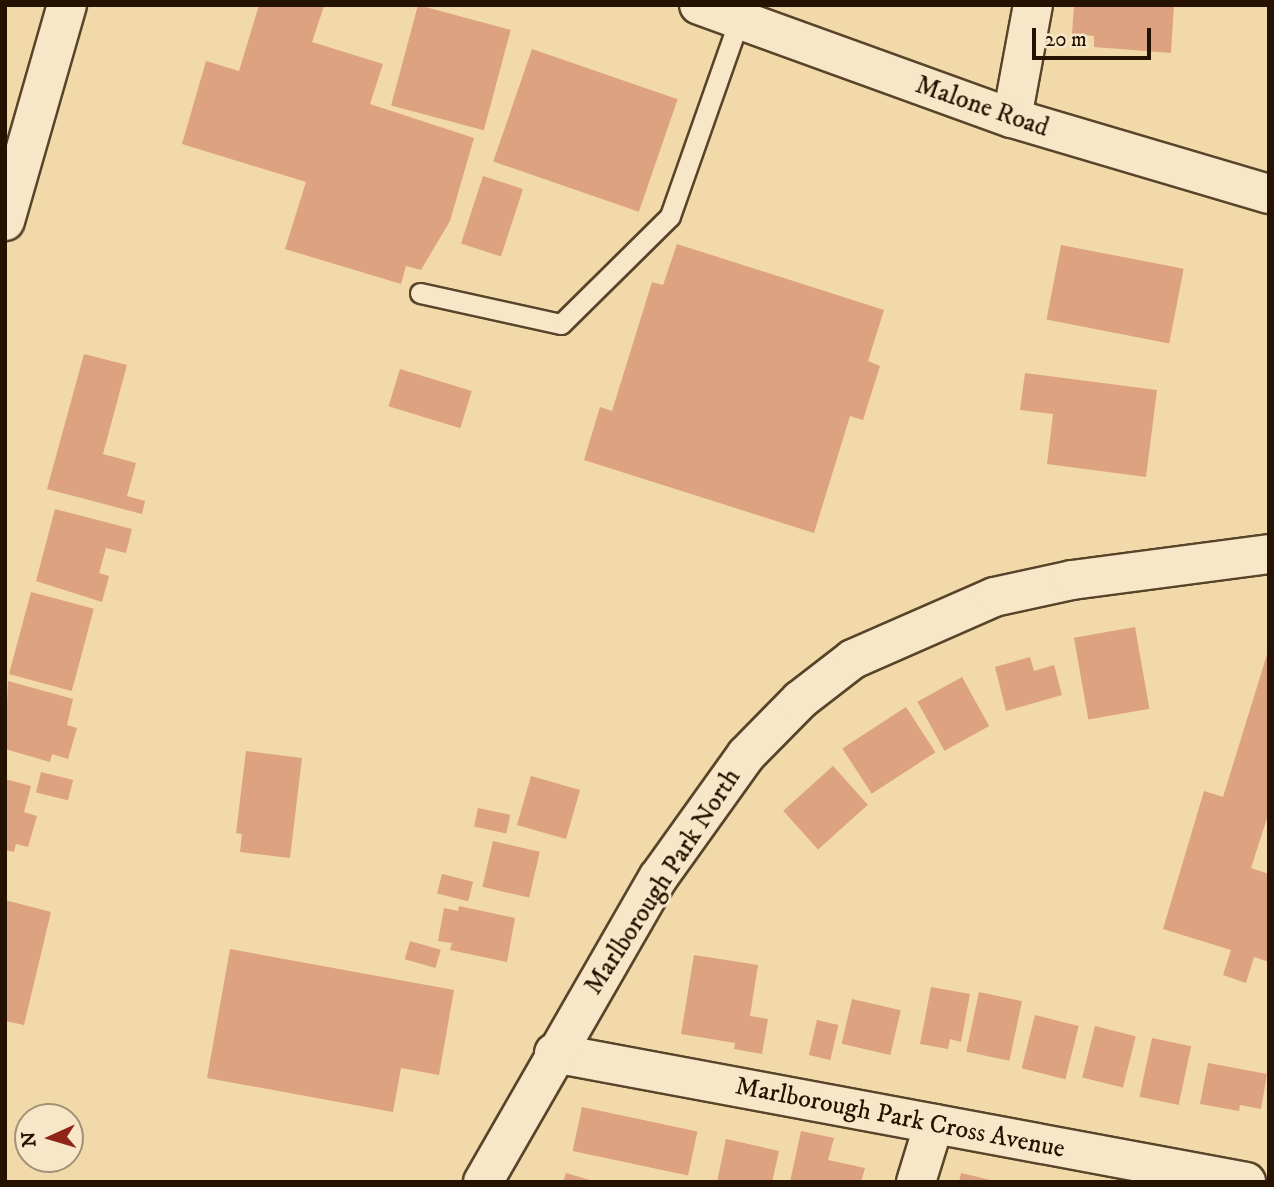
<!DOCTYPE html>
<style>
body{margin:0}
#map{position:relative;width:1274px;height:1187px;overflow:hidden;background:#f2d9a9;font-family:"IM FELL DW Pica",serif}
div>[style]{position:absolute}
.building>*{inset:0;background:#dda27f;transform-origin:0 0}
.roads{filter:drop-shadow(2px 0 #58442a) drop-shadow(-2px 0 #58442a) drop-shadow(0 2px #58442a) drop-shadow(0 -2px #58442a)}
.lane>*{height:19px;margin:-9.5px;padding:0 9.5px;transform-origin:9.5px;border-radius:9.5px;background:#f7e6c7}
.street>*{height:38px;margin:-19px;padding:0 19px;transform-origin:19px;border-radius:19px;background:#f7e6c7}
.secondary>*{height:38px;margin:-19px;padding:0 19px;transform-origin:19px;border-radius:19px;background:#f7e6c7}
span{translate:-50% -50%;white-space:nowrap;text-align:center;line-height:1.15;-webkit-text-stroke:6px #f7e6c7;paint-order:stroke}
.street-label{font-size:26px;color:#251200}
.frame{position:absolute;inset:0;border:7px solid #251200;pointer-events:none}
.north{position:absolute;left:14px;top:1103px;width:70px;height:70px;box-sizing:border-box;background:#f7e6c7;border:2px solid #a39177;border-radius:50%;rotate:266deg;font-size:19px;font-weight:700;line-height:28px;text-align:center;color:#251200}
.north::after{content:'';display:block;margin:auto;width:24px;height:32px;background:#8f2418;clip-path:polygon(50% 0,100% 100%,50% 72%,0 100%)}
.scale{position:absolute;left:1032px;top:28px;width:119px;height:32px;box-sizing:border-box;border:4px solid #251200;border-top:0;padding-left:9px;font-size:21px;line-height:24px;white-space:nowrap;color:#251200;-webkit-text-stroke:5px #f7e6c7;paint-order:stroke}
</style>
<div id="map">
<div class="building">
<i style="clip-path:polygon(259px 5px,324px 6px,312px 42px,383px 64px,370px 104px,474px 138px,450px 221px,421px 270px,406px 266px,401px 284px,285px 249px,306px 182px,182px 144px,206px 61px,239px 71px)"></i>
<i style="left:418px;top:5px;width:96px;height:104px;rotate:15deg"></i>
<i style="clip-path:polygon(1074px 5px,1174px 5px,1171px 53px,1094px 47px,1094px 36px,1072px 34px)"></i>
<i style="left:532px;top:49px;width:154px;height:119px;rotate:19deg"></i>
<i style="left:483px;top:176px;width:42px;height:71px;rotate:18deg"></i>
<i style="clip-path:polygon(677px 244px,884px 310px,868px 361px,880px 366px,863px 420px,850px 416px,814px 533px,584px 460px,600px 407px,612px 411px,652px 282px,663px 285px)"></i>
<i style="left:1061px;top:245px;width:125px;height:76px;rotate:11deg"></i>
<i style="clip-path:polygon(84px 354px,127px 365px,103px 454px,136px 463px,127px 496px,145px 501px,142px 514px,47px 489px)"></i>
<i style="left:400px;top:369px;width:75px;height:39px;rotate:17deg"></i>
<i style="clip-path:polygon(1025px 373px,1157px 390px,1146px 477px,1047px 464px,1053px 414px,1020px 410px)"></i>
<i style="clip-path:polygon(55px 509px,132px 529px,126px 553px,106px 548px,99px 573px,109px 576px,102px 602px,36px 581px)"></i>
<i style="left:31px;top:592px;width:65px;height:85px;rotate:15deg"></i>
<i style="left:1135px;top:627px;width:83px;height:62px;rotate:80deg"></i>
<i style="clip-path:polygon(1269px 648px,1269px 812px,1251px 868px,1269px 874px,1269px 962px,1254px 957px,1246px 983px,1223px 975px,1231px 950px,1163px 929px,1204px 791px,1223px 797px)"></i>
<i style="clip-path:polygon(1030px 657px,1034px 671px,1054px 665px,1062px 695px,1006px 711px,995px 667px)"></i>
<i style="left:962px;top:677px;width:56px;height:51px;rotate:61deg"></i>
<i style="clip-path:polygon(8px 681px,73px 699px,67px 725px,77px 728px,68px 759px,52px 754px,50px 762px,5px 749px)"></i>
<i style="left:906px;top:707px;width:54px;height:76px;rotate:57deg"></i>
<i style="clip-path:polygon(246px 751px,302px 758px,290px 858px,240px 852px,242px 834px,236px 833px)"></i>
<i style="left:833px;top:766px;width:52px;height:67px;rotate:48deg"></i>
<i style="left:41px;top:772px;width:33px;height:21px;rotate:14deg"></i>
<i style="left:531px;top:776px;width:51px;height:51px;rotate:16deg"></i>
<i style="clip-path:polygon(5px 779px,31px 786px,24px 812px,37px 816px,28px 847px,16px 844px,14px 852px,5px 850px)"></i>
<i style="left:478px;top:808px;width:33px;height:19px;rotate:12deg"></i>
<i style="left:493px;top:841px;width:48px;height:47px;rotate:13deg"></i>
<i style="left:442px;top:874px;width:32px;height:20px;rotate:14deg"></i>
<i style="clip-path:polygon(5px 900px,51px 912px,24px 1025px,5px 1021px)"></i>
<i style="clip-path:polygon(459px 906px,515px 918px,507px 962px,450px 950px,452px 943px,438px 941px,444px 908px,458px 911px)"></i>
<i style="left:410px;top:941px;width:32px;height:19px;rotate:16deg"></i>
<i style="clip-path:polygon(230px 949px,454px 990px,439px 1075px,401px 1068px,393px 1112px,207px 1078px)"></i>
<i style="clip-path:polygon(694px 955px,758px 965px,750px 1016px,768px 1019px,762px 1054px,734px 1049px,735px 1043px,681px 1034px)"></i>
<i style="clip-path:polygon(931px 987px,970px 994px,961px 1042px,950px 1039px,948px 1049px,920px 1044px)"></i>
<i style="left:979px;top:992px;width:44px;height:61px;rotate:12deg"></i>
<i style="left:852px;top:999px;width:50px;height:46px;rotate:13deg"></i>
<i style="left:1035px;top:1015px;width:45px;height:55px;rotate:14deg"></i>
<i style="left:817px;top:1020px;width:22px;height:36px;rotate:13deg"></i>
<i style="left:1095px;top:1026px;width:42px;height:53px;rotate:14deg"></i>
<i style="left:1152px;top:1038px;width:40px;height:60px;rotate:12deg"></i>
<i style="clip-path:polygon(1208px 1063px,1267px 1074px,1261px 1109px,1240px 1105px,1239px 1111px,1200px 1104px)"></i>
<i style="left:582px;top:1107px;width:118px;height:45px;rotate:12deg"></i>
<i style="clip-path:polygon(801px 1131px,834px 1138px,828px 1160px,865px 1168px,861px 1182px,790px 1182px)"></i>
<i style="clip-path:polygon(726px 1139px,779px 1151px,772px 1182px,717px 1182px)"></i>
<i style="clip-path:polygon(566px 1173px,593px 1181px,593px 1182px,563px 1182px)"></i>
<i style="clip-path:polygon(961px 1173px,995px 1181px,995px 1182px,959px 1182px)"></i>
</div>
<div class="roads">
<div class="lane">
<i style="left:420px;top:293px;width:144px;rotate:12.4deg"></i>
<i style="left:561px;top:324px;width:153px;rotate:-44.7deg"></i>
<i style="left:670px;top:216px;width:208px;rotate:-70.6deg"></i>
</div>
<div class="street">
<i style="left:1012px;top:118px;width:115px;rotate:-79.5deg"></i>
<i style="left:5px;top:221px;width:225px;rotate:-74deg"></i>
<i style="left:554px;top:1053px;width:704px;rotate:10.56deg"></i>
<i style="left:483px;top:1182px;width:351px;rotate:-60.1deg"></i>
<i style="left:658px;top:878px;width:151px;rotate:-54.4deg"></i>
<i style="left:746px;top:755px;width:77px;rotate:-45.5deg"></i>
<i style="left:800px;top:700px;width:67px;rotate:-37.7deg"></i>
<i style="left:853px;top:659px;width:154px;rotate:-23.7deg"></i>
<i style="left:994px;top:597px;width:80px;rotate:-12.3deg"></i>
<i style="left:1072px;top:580px;width:199px;rotate:-7.5deg"></i>
<i style="left:916px;top:1182px;width:61px;rotate:-72.8deg"></i>
</div>
<div class="secondary">
<i style="left:699px;top:5px;width:333px;rotate:19.9deg"></i>
<i style="left:1012px;top:118px;width:268px;rotate:16.5deg"></i>
</div>
</div>
<div class="street-label">
<span style="left:982px;top:107px;rotate:19deg">Malone Road</span>
<span style="left:663px;top:882px;rotate:-57deg">Marlborough Park North</span>
<span style="left:900px;top:1118px;rotate:11deg">Marlborough Park Cross Avenue</span>
</div>
<div class="frame"></div>
<div class="north">N</div>
<div class="scale">20 m</div>
</div>
